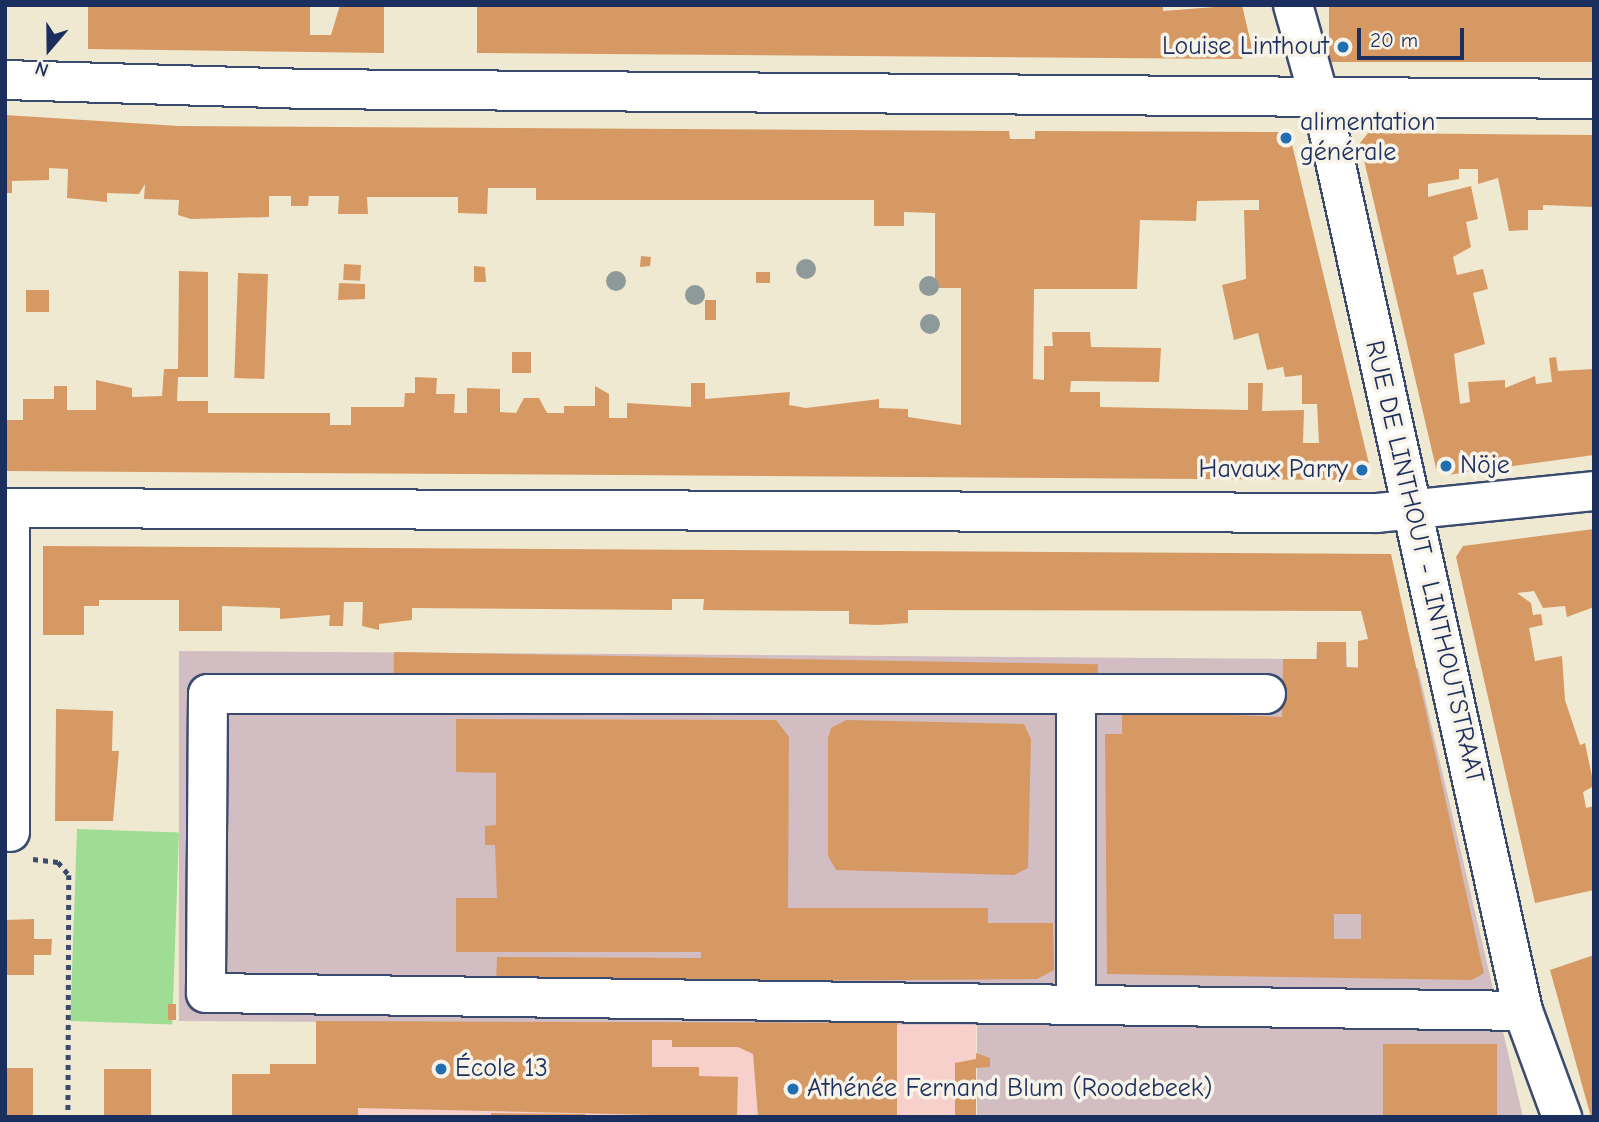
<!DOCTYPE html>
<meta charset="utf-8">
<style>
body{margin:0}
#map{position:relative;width:1599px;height:1122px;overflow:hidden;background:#f0e9d1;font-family:"Comic Neue",sans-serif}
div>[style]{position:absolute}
.built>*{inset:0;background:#f7d0cb}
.industrial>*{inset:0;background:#d2bec2}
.green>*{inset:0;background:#9edd93;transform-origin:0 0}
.building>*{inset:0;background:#d69964;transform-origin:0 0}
.path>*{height:4.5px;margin-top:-2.25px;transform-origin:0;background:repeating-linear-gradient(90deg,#3b4b6f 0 5px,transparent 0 10px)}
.roads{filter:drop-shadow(2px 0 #3b4b6f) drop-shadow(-2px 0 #3b4b6f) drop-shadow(0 2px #3b4b6f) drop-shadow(0 -2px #3b4b6f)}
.minor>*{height:38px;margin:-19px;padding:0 19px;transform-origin:19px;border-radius:19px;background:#fff}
.trees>*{width:20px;height:20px;margin:-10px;border-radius:50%;background:#8d9a99}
.dots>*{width:19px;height:19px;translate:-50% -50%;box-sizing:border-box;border:4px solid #f7f3e8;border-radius:50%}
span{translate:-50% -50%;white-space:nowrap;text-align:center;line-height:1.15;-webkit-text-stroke:7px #f7f3e8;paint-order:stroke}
.poi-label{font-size:26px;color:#1b2f5e}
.right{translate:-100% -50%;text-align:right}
.left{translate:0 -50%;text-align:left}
.street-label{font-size:26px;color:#1b2f5e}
.frame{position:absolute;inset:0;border:7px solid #1b2f5e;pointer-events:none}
.north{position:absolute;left:14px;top:14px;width:70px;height:70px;-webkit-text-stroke:5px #f7f3e8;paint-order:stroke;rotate:200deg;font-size:19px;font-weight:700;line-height:28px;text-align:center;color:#1b2f5e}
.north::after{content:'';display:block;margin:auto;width:24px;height:32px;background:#1b2f5e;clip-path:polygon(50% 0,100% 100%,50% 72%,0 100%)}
.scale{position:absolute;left:1357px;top:28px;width:107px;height:32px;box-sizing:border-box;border:4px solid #1b2f5e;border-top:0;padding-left:9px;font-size:21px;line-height:24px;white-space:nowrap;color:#1b2f5e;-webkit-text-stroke:5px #f7f3e8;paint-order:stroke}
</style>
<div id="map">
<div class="built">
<i style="clip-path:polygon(316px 1021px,976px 1024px,976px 1117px,232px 1117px,232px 1074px,270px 1074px,270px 1064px,316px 1064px)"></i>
</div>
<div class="industrial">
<i style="clip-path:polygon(1317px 642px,1346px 642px,1347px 667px,1418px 668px,1523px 1117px,977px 1117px,977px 1025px,179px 1021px,179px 651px,1316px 659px)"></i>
</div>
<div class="green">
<i style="left:77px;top:829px;width:102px;height:192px;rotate:2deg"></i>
</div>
<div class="building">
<i style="clip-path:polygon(88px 5px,310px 5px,310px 35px,331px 35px,340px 5px,384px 5px,384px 53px,88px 49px)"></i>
<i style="clip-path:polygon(477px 5px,1163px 5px,1163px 11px,1242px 5px,1252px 48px,1242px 59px,477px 53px)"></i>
<i style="left:1329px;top:5px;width:265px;height:57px"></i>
<i style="clip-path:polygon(evenodd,5px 115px,179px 126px,1009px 131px,1010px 139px,1035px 139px,1035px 131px,1289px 132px,1370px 468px,1362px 480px,5px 471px,5px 420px,23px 420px,23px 399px,54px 399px,54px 386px,67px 386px,67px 410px,96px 410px,96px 380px,132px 388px,132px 397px,162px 396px,164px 369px,178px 369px,179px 271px,208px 272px,208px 377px,178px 377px,177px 401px,208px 401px,208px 413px,330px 413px,330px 425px,351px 425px,351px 407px,404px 407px,405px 393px,415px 393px,415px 377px,437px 378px,436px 394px,455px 394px,454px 413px,467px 413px,467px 388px,500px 389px,500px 412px,516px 413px,524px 398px,539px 398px,547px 413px,564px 413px,564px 406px,595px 406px,595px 386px,609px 394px,609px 418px,627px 418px,627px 403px,691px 407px,691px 383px,705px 383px,705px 399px,790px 392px,789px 405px,806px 408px,879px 399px,879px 408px,908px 409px,908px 417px,961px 425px,961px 288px,935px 288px,935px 213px,904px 212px,904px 226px,874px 226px,874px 200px,536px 200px,536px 188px,488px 188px,487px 214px,458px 213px,458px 197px,367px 197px,368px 214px,338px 214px,339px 196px,309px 196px,308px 206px,291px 206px,291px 196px,269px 196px,269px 217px,191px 219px,178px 215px,179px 200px,144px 199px,145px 184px,139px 194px,107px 193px,107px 202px,67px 198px,68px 169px,49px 168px,49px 180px,12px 181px,12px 193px,5px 193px,5px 115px,1250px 200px,1259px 200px,1259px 210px,1244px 210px,1246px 279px,1222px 285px,1234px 340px,1258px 333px,1267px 370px,1283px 367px,1285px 377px,1302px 375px,1302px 404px,1317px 404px,1319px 443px,1303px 443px,1304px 410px,1262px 411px,1263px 383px,1248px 383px,1248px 410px,1100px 407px,1100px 392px,1070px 392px,1071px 381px,1159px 382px,1161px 348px,1091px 347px,1090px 332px,1052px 332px,1053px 346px,1044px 346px,1044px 380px,1033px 379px,1034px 289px,1137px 289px,1140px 220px,1196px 221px,1197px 201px,1250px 200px)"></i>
<i style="clip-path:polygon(1368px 133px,1594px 135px,1594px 207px,1543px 205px,1543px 210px,1528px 210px,1528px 230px,1509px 231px,1498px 178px,1478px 184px,1478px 169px,1459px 169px,1459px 179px,1428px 184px,1428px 197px,1471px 186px,1478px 219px,1466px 222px,1471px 247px,1453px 257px,1457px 275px,1483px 269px,1488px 289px,1473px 293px,1485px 344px,1454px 354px,1460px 404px,1470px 402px,1468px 382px,1505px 380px,1505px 388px,1535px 376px,1536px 384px,1552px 382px,1549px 358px,1556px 357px,1558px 371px,1594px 369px,1594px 455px,1447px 475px,1436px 468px,1360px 143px)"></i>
<i style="clip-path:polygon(641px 256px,651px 257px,650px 266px,640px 267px)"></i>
<i style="left:344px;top:264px;width:17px;height:16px;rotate:3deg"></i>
<i style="clip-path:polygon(474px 266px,485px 267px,486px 282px,474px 282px)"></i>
<i style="left:756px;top:272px;width:14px;height:11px"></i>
<i style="left:238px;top:273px;width:30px;height:105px;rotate:2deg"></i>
<i style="clip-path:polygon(339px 283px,365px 284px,365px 299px,338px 300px)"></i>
<i style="left:49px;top:290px;width:22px;height:23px;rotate:90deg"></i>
<i style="left:705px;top:300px;width:11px;height:20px"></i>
<i style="left:512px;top:352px;width:19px;height:21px"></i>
<i style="clip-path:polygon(1594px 529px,1594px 607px,1567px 617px,1565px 606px,1543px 608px,1534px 591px,1517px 593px,1531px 603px,1533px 615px,1541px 614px,1543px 625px,1529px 628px,1535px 661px,1562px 656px,1565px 700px,1580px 745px,1585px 743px,1594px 786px,1583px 792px,1586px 808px,1594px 806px,1594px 890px,1535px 903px,1456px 557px,1463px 546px)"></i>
<i style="clip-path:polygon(evenodd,43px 546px,1391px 554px,1484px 973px,1472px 980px,1107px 974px,1105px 734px,1122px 734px,1122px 715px,1152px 712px,1282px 717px,1283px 659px,1317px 659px,1317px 642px,1346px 642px,1346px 667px,1358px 668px,1358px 641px,1368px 639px,1361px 611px,908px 610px,908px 623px,878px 625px,849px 624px,849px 611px,703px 610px,704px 599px,672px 599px,672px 610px,412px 608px,412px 620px,379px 624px,379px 630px,362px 626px,363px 602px,344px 602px,343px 626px,329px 626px,330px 615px,280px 619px,280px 608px,222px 606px,222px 631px,179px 631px,179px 600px,99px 600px,99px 606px,84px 606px,84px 635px,43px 635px,43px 546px,1334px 914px,1361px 914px,1361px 939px,1334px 939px,1334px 914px)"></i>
<i style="left:394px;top:652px;width:704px;height:23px;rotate:1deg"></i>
<i style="clip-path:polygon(56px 709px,113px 711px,112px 751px,119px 751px,113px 821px,55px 821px)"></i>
<i style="clip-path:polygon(456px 719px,776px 720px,789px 737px,788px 908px,988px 908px,988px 923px,1053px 923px,1054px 970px,1037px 979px,496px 983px,497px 957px,701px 958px,701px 952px,456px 952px,456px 898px,497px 898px,495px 845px,485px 845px,485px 826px,496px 825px,496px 773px,456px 772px)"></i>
<i style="clip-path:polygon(846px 720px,1024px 724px,1031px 739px,1028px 868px,1014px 875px,836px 870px,828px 856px,828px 738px,831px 728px)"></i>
<i style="clip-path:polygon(34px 919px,34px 939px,52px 939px,51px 955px,34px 955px,34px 975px,5px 975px,5px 920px)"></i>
<i style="clip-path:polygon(1594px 955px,1594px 1117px,1591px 1117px,1550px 970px)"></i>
<i style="left:168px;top:1004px;width:8px;height:16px"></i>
<i style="clip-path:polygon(316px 1021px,897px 1023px,897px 1117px,758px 1117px,753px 1054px,738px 1047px,672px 1047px,672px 1040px,652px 1040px,652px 1067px,699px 1067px,699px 1076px,738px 1077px,737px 1117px,358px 1108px,358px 1117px,232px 1117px,232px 1074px,270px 1074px,270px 1064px,316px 1064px)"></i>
<i style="left:1383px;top:1044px;width:114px;height:73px"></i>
<i style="clip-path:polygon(976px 1053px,990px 1058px,990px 1067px,976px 1068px,976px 1117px,955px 1117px,955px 1063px,976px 1059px)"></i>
<i style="left:5px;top:1068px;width:28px;height:49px"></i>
<i style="left:104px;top:1069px;width:47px;height:48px"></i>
<i style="clip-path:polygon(491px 1113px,585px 1114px,585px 1117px,491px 1117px)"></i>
</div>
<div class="path">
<i style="left:33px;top:859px;width:25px;rotate:7deg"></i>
<i style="left:58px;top:862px;width:17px;rotate:50deg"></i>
<i style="left:69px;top:875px;width:242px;rotate:90.2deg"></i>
</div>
<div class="roads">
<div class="minor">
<i style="left:1293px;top:5px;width:129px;rotate:74.2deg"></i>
<i style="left:1328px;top:129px;width:903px;rotate:77.53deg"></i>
<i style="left:1523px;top:1011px;width:113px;rotate:69.8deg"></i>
<i style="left:5px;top:80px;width:295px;rotate:1.7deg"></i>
<i style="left:300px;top:89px;width:1294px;rotate:0.44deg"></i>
<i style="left:5px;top:508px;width:1372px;rotate:0.21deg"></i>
<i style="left:1377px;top:513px;width:218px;rotate:-5.8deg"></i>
<i style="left:10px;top:508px;width:324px;rotate:90deg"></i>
<i style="left:1266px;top:694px;width:1058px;rotate:180deg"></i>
<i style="left:208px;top:694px;width:299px;rotate:90.4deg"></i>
<i style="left:206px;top:993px;width:1317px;rotate:0.78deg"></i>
<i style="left:1076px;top:1001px;width:305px;rotate:-90deg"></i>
</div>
</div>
<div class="trees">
<i style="left:806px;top:269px"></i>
<i style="left:616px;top:281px"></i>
<i style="left:929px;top:286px"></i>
<i style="left:695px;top:295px"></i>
<i style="left:930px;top:324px"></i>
</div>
<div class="dots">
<i style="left:1343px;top:47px;background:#1f6fb2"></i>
<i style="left:1286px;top:138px;background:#1f6fb2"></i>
<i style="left:1446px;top:466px;background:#1f6fb2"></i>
<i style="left:1362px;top:470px;background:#1f6fb2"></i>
<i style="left:441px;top:1069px;background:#1f6fb2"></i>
<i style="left:793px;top:1089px;background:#1f6fb2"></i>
</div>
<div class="poi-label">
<span class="right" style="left:1329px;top:47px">Louise Linthout</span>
<span class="left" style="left:1300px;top:138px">alimentation<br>générale</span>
<span class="left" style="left:1460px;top:466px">Nöje</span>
<span class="right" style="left:1348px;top:470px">Havaux Parry</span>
<span class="left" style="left:455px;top:1069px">École 13</span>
<span class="left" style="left:807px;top:1089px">Athénée Fernand Blum (Roodebeek)</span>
</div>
<div class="street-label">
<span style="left:1424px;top:562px;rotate:77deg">RUE DE LINTHOUT - LINTHOUTSTRAAT</span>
</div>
<div class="frame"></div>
<div class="north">N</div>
<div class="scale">20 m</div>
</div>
